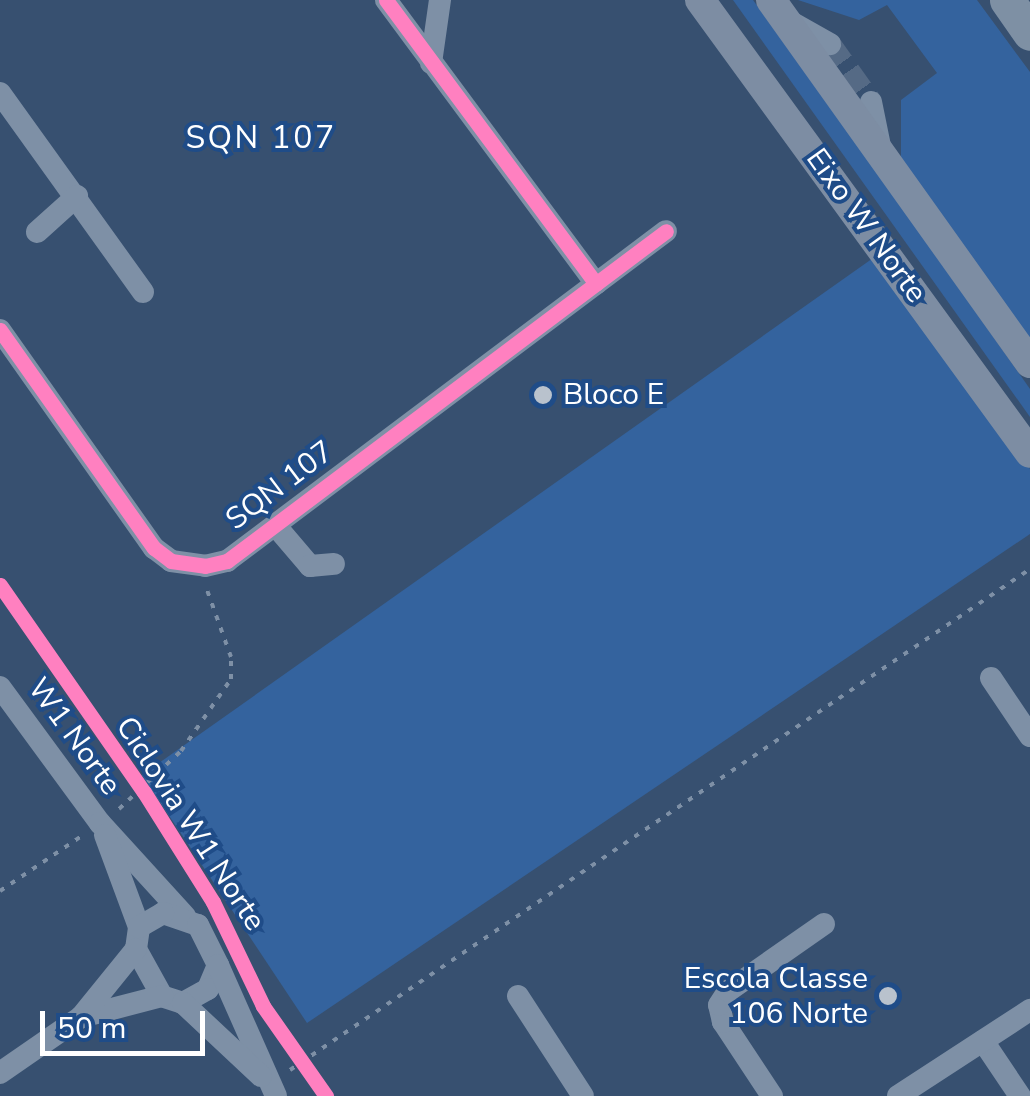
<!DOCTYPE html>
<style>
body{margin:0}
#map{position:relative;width:1030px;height:1096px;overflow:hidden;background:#375070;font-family:"Nunito Sans",sans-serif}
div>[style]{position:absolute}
.green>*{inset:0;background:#34639e}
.minor-tunnel>*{height:22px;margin-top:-11px;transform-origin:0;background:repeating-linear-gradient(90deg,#556a85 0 22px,transparent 0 33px)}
.path>*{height:4px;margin-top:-2px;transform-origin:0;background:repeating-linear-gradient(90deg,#7e90a6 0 5px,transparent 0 13px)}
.minor>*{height:22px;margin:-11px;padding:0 11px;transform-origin:11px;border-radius:11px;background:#7e90a6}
.major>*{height:30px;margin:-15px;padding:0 15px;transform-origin:15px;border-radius:15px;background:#7d8da3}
.highway>*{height:35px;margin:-17.5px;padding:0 17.5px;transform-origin:17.5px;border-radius:17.5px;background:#7e90a4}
.cycleway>*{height:15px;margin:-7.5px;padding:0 7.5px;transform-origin:7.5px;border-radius:7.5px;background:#ff80c0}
.dots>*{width:28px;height:28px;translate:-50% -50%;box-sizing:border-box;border:5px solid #1f4c88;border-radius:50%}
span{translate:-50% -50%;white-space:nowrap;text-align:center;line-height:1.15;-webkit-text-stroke:8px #1f4c88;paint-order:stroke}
.street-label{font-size:30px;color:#fff}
.poi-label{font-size:30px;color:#fff}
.left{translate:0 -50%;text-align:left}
.right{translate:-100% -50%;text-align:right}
.neighbourhood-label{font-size:32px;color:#fff;letter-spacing:2.5px}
.scale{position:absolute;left:40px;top:1011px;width:165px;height:45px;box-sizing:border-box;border:5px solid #fff;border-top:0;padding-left:12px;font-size:30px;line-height:35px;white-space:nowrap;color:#fff;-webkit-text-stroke:8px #1f4c88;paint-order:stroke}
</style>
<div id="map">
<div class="green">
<i style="clip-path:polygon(733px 0,753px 0,905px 211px,1030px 389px,1030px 417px)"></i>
<i style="clip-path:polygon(798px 0,977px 0,1030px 72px,1030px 348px,901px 160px,901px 100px,937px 73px,887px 5px,859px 20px)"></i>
<i style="clip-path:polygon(876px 256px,1030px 469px,1030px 534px,307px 1023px,142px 775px)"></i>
</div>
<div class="minor-tunnel">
<i style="left:830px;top:44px;width:71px;rotate:54.7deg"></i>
</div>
<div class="path">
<i style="left:119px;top:809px;width:85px;rotate:-43.1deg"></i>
<i style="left:181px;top:751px;width:88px;rotate:-55.2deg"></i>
<i style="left:231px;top:679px;width:22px;rotate:-90deg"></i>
<i style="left:231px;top:657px;width:74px;rotate:-109.7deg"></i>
<i style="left:0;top:891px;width:100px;rotate:-34deg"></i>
<i style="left:290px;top:1070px;width:894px;rotate:-34.1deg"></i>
</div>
<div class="minor">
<i style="left:386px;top:0;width:353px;rotate:53.5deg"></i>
<i style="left:784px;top:18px;width:53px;rotate:29.5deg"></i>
<i style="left:431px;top:63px;width:64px;rotate:-81.9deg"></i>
<i style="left:0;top:93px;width:245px;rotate:54.3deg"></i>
<i style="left:871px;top:102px;width:50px;rotate:78.5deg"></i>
<i style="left:37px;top:232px;width:54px;rotate:-42deg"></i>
<i style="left:0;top:330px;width:267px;rotate:54.8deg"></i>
<i style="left:154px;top:548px;width:21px;rotate:37deg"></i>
<i style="left:171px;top:561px;width:34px;rotate:8deg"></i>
<i style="left:205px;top:566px;width:23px;rotate:-13deg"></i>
<i style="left:227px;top:561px;width:549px;rotate:-36.93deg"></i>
<i style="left:275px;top:525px;width:54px;rotate:49.5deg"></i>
<i style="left:310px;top:566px;width:24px;rotate:-5deg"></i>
<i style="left:991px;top:678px;width:70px;rotate:56.1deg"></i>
<i style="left:0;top:687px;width:169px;rotate:53.7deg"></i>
<i style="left:100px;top:823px;width:126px;rotate:47.6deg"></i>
<i style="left:105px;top:835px;width:98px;rotate:69.7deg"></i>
<i style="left:163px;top:913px;width:37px;rotate:19deg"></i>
<i style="left:198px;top:925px;width:45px;rotate:63.4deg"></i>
<i style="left:218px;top:965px;width:26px;rotate:113deg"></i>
<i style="left:208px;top:989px;width:29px;rotate:151deg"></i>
<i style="left:183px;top:1003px;width:22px;rotate:-162deg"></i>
<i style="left:162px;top:996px;width:54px;rotate:-119deg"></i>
<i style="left:136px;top:949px;width:22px;rotate:-82deg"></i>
<i style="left:139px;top:927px;width:28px;rotate:-30deg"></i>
<i style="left:218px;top:965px;width:143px;rotate:66.1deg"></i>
<i style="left:518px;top:996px;width:119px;rotate:57deg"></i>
<i style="left:183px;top:1003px;width:107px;rotate:43.1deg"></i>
<i style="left:81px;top:1017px;width:84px;rotate:-14.5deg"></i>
<i style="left:983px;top:1041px;width:66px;rotate:56.1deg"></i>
<i style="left:0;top:1073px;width:98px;rotate:-34.7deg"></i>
<i style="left:81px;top:1017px;width:87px;rotate:-51deg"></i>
<i style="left:772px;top:1096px;width:89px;rotate:-123.5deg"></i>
<i style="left:723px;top:1022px;width:17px;rotate:-103deg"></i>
<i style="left:719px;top:1005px;width:17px;rotate:-57deg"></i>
<i style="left:728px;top:991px;width:117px;rotate:-34.9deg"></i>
<i style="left:898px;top:1096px;width:158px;rotate:-33.1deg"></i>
</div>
<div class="major">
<i style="left:700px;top:0;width:560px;rotate:53.93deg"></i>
<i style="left:771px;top:0;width:446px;rotate:54.5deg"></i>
</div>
<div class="highway">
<i style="left:1007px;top:0;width:40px;rotate:55.1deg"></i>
</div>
<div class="cycleway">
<i style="left:386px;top:0;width:353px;rotate:53.5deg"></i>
<i style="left:0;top:330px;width:267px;rotate:54.8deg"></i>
<i style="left:154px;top:548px;width:21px;rotate:37deg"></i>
<i style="left:171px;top:561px;width:34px;rotate:8deg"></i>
<i style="left:205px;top:566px;width:23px;rotate:-13deg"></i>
<i style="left:227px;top:561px;width:549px;rotate:-36.93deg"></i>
<i style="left:0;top:585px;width:252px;rotate:55.2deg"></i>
<i style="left:144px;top:792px;width:130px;rotate:57.9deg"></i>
<i style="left:213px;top:902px;width:115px;rotate:64.3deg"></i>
<i style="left:263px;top:1006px;width:110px;rotate:55deg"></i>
</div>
<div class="dots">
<i style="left:543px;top:395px;background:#b9c2cd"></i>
<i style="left:888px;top:996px;background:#b9c2cd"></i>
</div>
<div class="street-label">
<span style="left:866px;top:226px;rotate:54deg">Eixo W Norte</span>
<span style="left:280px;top:486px;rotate:-37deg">SQN 107</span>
<span style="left:74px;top:737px;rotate:54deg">W1 Norte</span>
<span style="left:190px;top:824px;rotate:57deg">Ciclovia W1 Norte</span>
</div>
<div class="poi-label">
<span class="left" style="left:563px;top:395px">Bloco E</span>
<span class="right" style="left:868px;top:996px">Escola Classe<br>106 Norte</span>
</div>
<div class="neighbourhood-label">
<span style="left:261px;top:138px">SQN 107</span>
</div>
<div class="scale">50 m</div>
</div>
